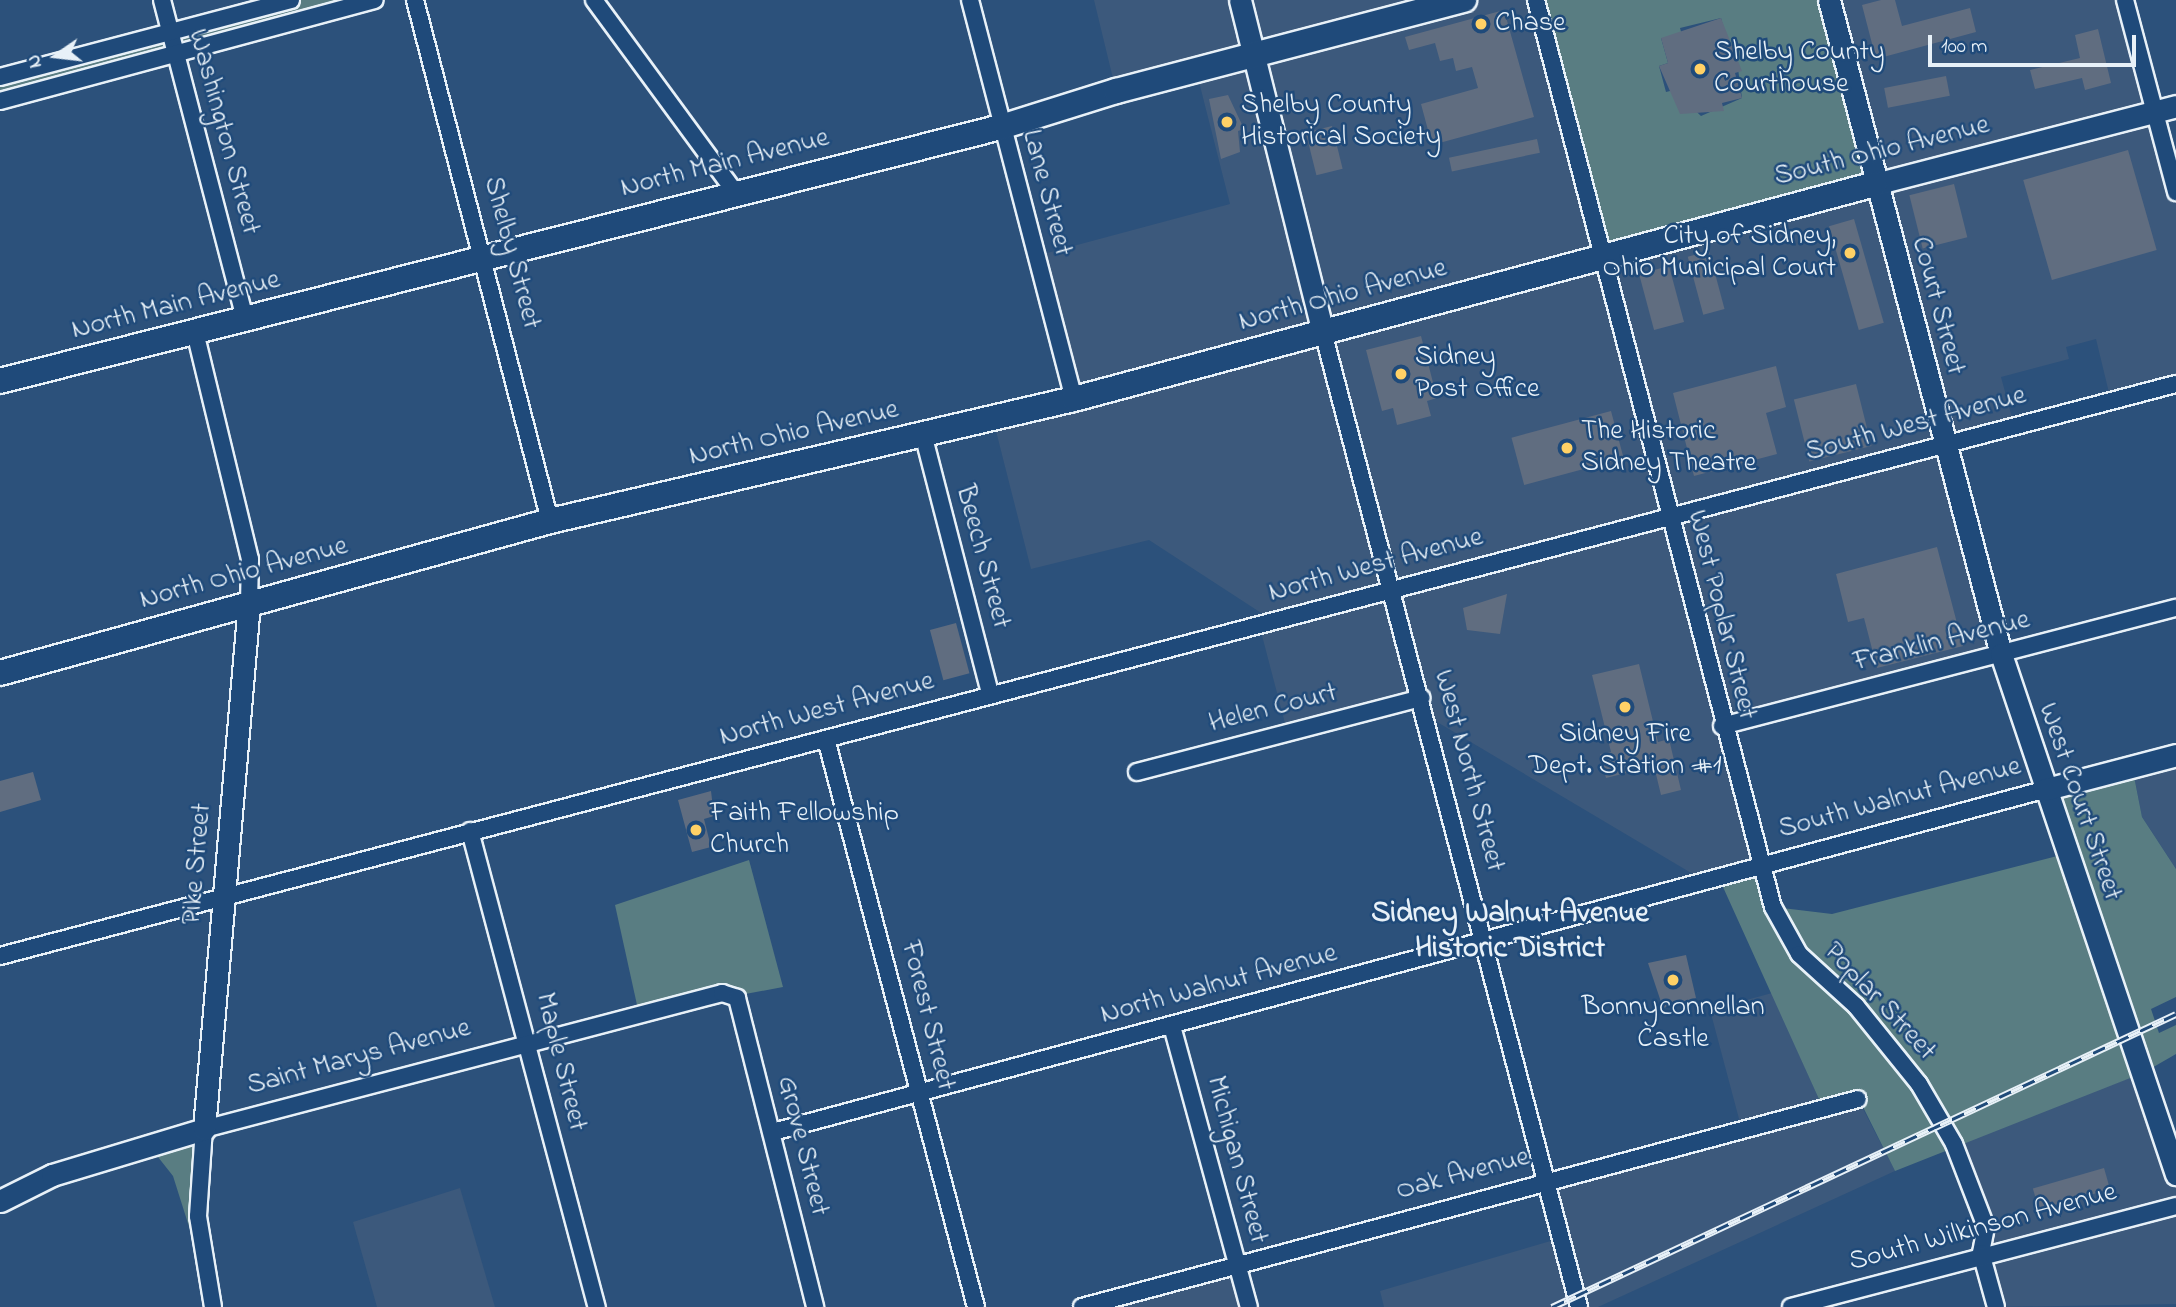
<!DOCTYPE html>
<style>
body{margin:0}
#map{position:relative;width:2176px;height:1307px;overflow:hidden;background:#2c517b;font-family:"Indie Flower",sans-serif}
div>[style]{position:absolute}
.built>*{inset:0;background:#3c597c}
.green>*{inset:0;background:#597d82}
.building>*{inset:0;background:#606d80;transform-origin:0 0}
.roads{filter:drop-shadow(2px 0 #e8f1f8) drop-shadow(-2px 0 #e8f1f8) drop-shadow(0 2px #e8f1f8) drop-shadow(0 -2px #e8f1f8)}
.street>*{height:16px;margin:-8px;padding:0 8px;transform-origin:8px;border-radius:8px;background:#1f4a7a}
.secondary>*{height:21px;margin:-10.5px;padding:0 10.5px;transform-origin:10.5px;border-radius:10.5px;background:#1f4a7a}
.primary>*{height:24px;margin:-12px;padding:0 12px;transform-origin:12px;border-radius:12px;background:#1f4a7a}
.rail>*{height:7px;margin-top:-3.5px;transform-origin:0;background:repeating-linear-gradient(90deg,#1f4a7a 0 13px,#e8f1f8 0 26px);box-sizing:border-box;border-block:2px solid #e8f1f8}
.dots>*{width:19px;height:19px;translate:-50% -50%;box-sizing:border-box;border:4px solid #1f4a7a;border-radius:50%}
span{translate:-50% -50%;white-space:nowrap;text-align:center;line-height:1.15;-webkit-text-stroke:5px #1f4a7a;paint-order:stroke}
.poi-label{font-size:28px;color:#e8f1f8}
.left{translate:0 -50%;text-align:left}
.right{translate:-100% -50%;text-align:right}
.street-label{font-size:28px;color:#e8f1f8}
.neighbourhood-label{font-size:30px;color:#e8f1f8;font-weight:700}
.north{position:absolute;left:21px;top:21px;width:70px;height:70px;-webkit-text-stroke:5px #1f4a7a;paint-order:stroke;rotate:256deg;font-size:19px;font-weight:700;line-height:28px;text-align:center;color:#e8f1f8}
.north::after{content:'';display:block;margin:auto;width:24px;height:32px;background:#e8f1f8;clip-path:polygon(50% 0,100% 100%,50% 72%,0 100%)}
.scale{position:absolute;left:1928px;top:35px;width:208px;height:32px;box-sizing:border-box;border:4px solid #e8f1f8;border-top:0;padding-left:9px;font-size:21px;line-height:24px;white-space:nowrap;color:#e8f1f8;-webkit-text-stroke:5px #1f4a7a;paint-order:stroke}
</style>
<div id="map">
<div class="built">
<i style="clip-path:polygon(1094px 0,1536px 0,1602px 255px,1829px 0,2125px 0,2176px 192px,2176px 384px,2111px 401px,2096px 339px,2066px 347px,2069px 359px,2001px 377px,2014px 425px,1945px 443px,2001px 654px,1722px 726px,1759px 864px,1703px 880px,1427px 716px,1422px 698px,1287px 731px,1259px 624px,1272px 620px,1149px 540px,1031px 569px,993px 419px,1074px 399px,1036px 256px,1230px 204px,1196px 70px,1116px 91px)"></i>
<i style="clip-path:polygon(2176px 755px,2176px 869px,2142px 817px,2132px 766px)"></i>
<i style="clip-path:polygon(1772px 993px,1823px 1108px,1858px 1099px,1895px 1171px,1598px 1307px,1384px 1307px,1380px 1291px,1561px 1238px,1546px 1179px,1742px 1130px,1710px 1010px)"></i>
<i style="clip-path:polygon(2143px 1073px,2176px 1174px,2176px 1304px,1996px 1307px,1986px 1227px,1954px 1144px)"></i>
<i style="clip-path:polygon(460px 1188px,495px 1307px,377px 1307px,353px 1222px)"></i>
<i style="clip-path:polygon(1237px 1264px,1249px 1307px,1082px 1307px)"></i>
</div>
<div class="green">
<i style="clip-path:polygon(291px 0,375px 0,0 101px,0 77px)"></i>
<i style="clip-path:polygon(evenodd,1536px 0,1829px 0,1875px 184px,1602px 255px,1536px 0,1721px 18px,1729px 48px,1735px 47px,1742px 98px,1701px 116px,1674px 90px,1666px 92px,1659px 66px,1668px 63px,1661px 38px,1683px 39px,1680px 28px,1721px 18px)"></i>
<i style="clip-path:polygon(2132px 766px,2142px 817px,2176px 869px,2176px 997px,2151px 1009px,2159px 1033px,2176px 1025px,2176px 1054px,2143px 1073px,1895px 1171px,1859px 1099px,1823px 1108px,1718px 876px,1759px 864px,1773px 907px,1832px 914px,2065px 854px,2043px 790px)"></i>
<i style="clip-path:polygon(749px 860px,783px 987px,639px 1014px,615px 905px)"></i>
<i style="clip-path:polygon(204px 1129px,203px 1271px,173px 1176px,158px 1157px,136px 1149px)"></i>
</div>
<div class="building">
<i style="clip-path:polygon(1881px 0,1895px 0,1902px 26px,1970px 8px,1976px 32px,1876px 59px,1862px 5px)"></i>
<i style="clip-path:polygon(1504px 10px,1534px 117px,1432px 145px,1421px 104px,1478px 88px,1472px 67px,1456px 71px,1453px 58px,1440px 61px,1435px 43px,1409px 50px,1405px 37px)"></i>
<i style="clip-path:polygon(1721px 18px,1742px 71px,1735px 73px,1742px 98px,1722px 103px,1724px 111px,1680px 114px,1659px 66px,1668px 63px,1661px 38px)"></i>
<i style="clip-path:polygon(2098px 29px,2111px 83px,2085px 90px,2082px 78px,2035px 89px,2030px 70px,2080px 58px,2075px 35px)"></i>
<i style="left:1946px;top:76px;width:20px;height:63px;rotate:79deg"></i>
<i style="clip-path:polygon(1228px 95px,1244px 129px,1238px 131px,1240px 152px,1221px 159px,1209px 99px)"></i>
<i style="left:1332px;top:126px;width:44px;height:27px;rotate:76deg"></i>
<i style="left:1537px;top:139px;width:14px;height:90px;rotate:78deg"></i>
<i style="left:2128px;top:150px;width:104px;height:109px;rotate:74deg"></i>
<i style="left:1954px;top:184px;width:55px;height:46px;rotate:76deg"></i>
<i style="left:1854px;top:219px;width:108px;height:26px;rotate:74deg"></i>
<i style="left:1709px;top:251px;width:60px;height:22px;rotate:75deg"></i>
<i style="left:1669px;top:266px;width:58px;height:31px;rotate:75deg"></i>
<i style="clip-path:polygon(1421px 336px,1437px 398px,1427px 401px,1431px 416px,1397px 425px,1393px 408px,1382px 411px,1366px 350px)"></i>
<i style="clip-path:polygon(1776px 366px,1786px 407px,1766px 413px,1777px 454px,1694px 476px,1673px 393px)"></i>
<i style="left:1856px;top:384px;width:64px;height:64px;rotate:76deg"></i>
<i style="left:1611px;top:411px;width:49px;height:103px;rotate:75deg"></i>
<i style="clip-path:polygon(1937px 547px,1963px 646px,1877px 668px,1864px 618px,1848px 622px,1836px 574px)"></i>
<i style="clip-path:polygon(1507px 594px,1500px 634px,1467px 630px,1463px 608px)"></i>
<i style="left:956px;top:623px;width:52px;height:27px;rotate:75deg"></i>
<i style="clip-path:polygon(1639px 664px,1658px 742px,1669px 739px,1681px 790px,1661px 795px,1654px 766px,1606px 778px,1600px 754px,1611px 752px,1592px 675px)"></i>
<i style="clip-path:polygon(33px 772px,41px 800px,0 812px,0 781px)"></i>
<i style="clip-path:polygon(711px 791px,714px 816px,704px 819px,711px 847px,692px 852px,678px 800px)"></i>
<i style="clip-path:polygon(1686px 955px,1696px 998px,1663px 1008px,1648px 963px)"></i>
<i style="left:2104px;top:1168px;width:22px;height:74px;rotate:74deg"></i>
</div>
<div class="roads">
<div class="street">
<i style="left:162px;top:0;width:329px;rotate:75.4deg"></i>
<i style="left:415px;top:0;width:538px;rotate:75.47deg"></i>
<i style="left:594px;top:0;width:240px;rotate:53.7deg"></i>
<i style="left:970px;top:0;width:412px;rotate:75.4deg"></i>
<i style="left:1536px;top:0;width:937px;rotate:75.36deg"></i>
<i style="left:1773px;top:907px;width:54px;rotate:61deg"></i>
<i style="left:1799px;top:954px;width:77px;rotate:42.4deg"></i>
<i style="left:1856px;top:1006px;width:100px;rotate:51.1deg"></i>
<i style="left:1919px;top:1084px;width:69px;rotate:59.7deg"></i>
<i style="left:1954px;top:1144px;width:89px;rotate:68.9deg"></i>
<i style="left:1986px;top:1227px;width:26px;rotate:101deg"></i>
<i style="left:1981px;top:1253px;width:56px;rotate:74.5deg"></i>
<i style="left:2125px;top:0;width:199px;rotate:75.1deg"></i>
<i style="left:0;top:77px;width:301px;rotate:-14.8deg"></i>
<i style="left:0;top:101px;width:388px;rotate:-15.1deg"></i>
<i style="left:195px;top:332px;width:234px;rotate:76.4deg"></i>
<i style="left:250px;top:559px;width:44px;rotate:91.3deg"></i>
<i style="left:1323px;top:332px;width:1008px;rotate:75.29deg"></i>
<i style="left:923px;top:434px;width:268px;rotate:75.5deg"></i>
<i style="left:1722px;top:726px;width:469px;rotate:-14.6deg"></i>
<i style="left:826px;top:739px;width:587px;rotate:75.21deg"></i>
<i style="left:1137px;top:772px;width:294px;rotate:-14.6deg"></i>
<i style="left:470px;top:831px;width:493px;rotate:75.1deg"></i>
<i style="left:0;top:956px;width:2250px;rotate:-14.73deg"></i>
<i style="left:1172px;top:1026px;width:291px;rotate:74.7deg"></i>
<i style="left:773px;top:1132px;width:1315px;rotate:-15.07deg"></i>
<i style="left:213px;top:1307px;width:92px;rotate:-99.4deg"></i>
<i style="left:198px;top:1216px;width:87px;rotate:-86.1deg"></i>
<i style="left:204px;top:1129px;width:536px;rotate:-14.71deg"></i>
<i style="left:722px;top:993px;width:16px;rotate:18deg"></i>
<i style="left:737px;top:998px;width:319px;rotate:75.8deg"></i>
<i style="left:1082px;top:1307px;width:803px;rotate:-15deg"></i>
<i style="left:1791px;top:1307px;width:398px;rotate:-14.7deg"></i>
</div>
<div class="secondary">
<i style="left:1240px;top:0;width:342px;rotate:76deg"></i>
<i style="left:1829px;top:0;width:676px;rotate:75.27deg"></i>
<i style="left:2001px;top:654px;width:549px;rotate:71.4deg"></i>
<i style="left:1875px;top:184px;width:311px;rotate:-14.5deg"></i>
<i style="left:2043px;top:790px;width:138px;rotate:-14.7deg"></i>
<i style="left:0;top:1201px;width:58px;rotate:-26.6deg"></i>
<i style="left:52px;top:1175px;width:159px;rotate:-16.8deg"></i>
<i style="left:204px;top:1129px;width:528px;rotate:-85.11deg"></i>
</div>
<div class="primary">
<i style="left:0;top:381px;width:1033px;rotate:-14.24deg"></i>
<i style="left:1001px;top:127px;width:121px;rotate:-17.4deg"></i>
<i style="left:1116px;top:91px;width:360px;rotate:-14.7deg"></i>
<i style="left:0;top:673px;width:571px;rotate:-15.45deg"></i>
<i style="left:550px;top:521px;width:538px;rotate:-13.11deg"></i>
<i style="left:1074px;top:399px;width:829px;rotate:-15.02deg"></i>
</div>
</div>
<div class="rail">
<i style="left:1552px;top:1307px;width:689px;rotate:-25.15deg"></i>
</div>
<div class="dots">
<i style="left:1481px;top:24px;background:#ffd166"></i>
<i style="left:1700px;top:69px;background:#ffd166"></i>
<i style="left:1227px;top:122px;background:#ffd166"></i>
<i style="left:1850px;top:253px;background:#ffd166"></i>
<i style="left:1401px;top:374px;background:#ffd166"></i>
<i style="left:1567px;top:448px;background:#ffd166"></i>
<i style="left:1625px;top:707px;background:#ffd166"></i>
<i style="left:696px;top:830px;background:#ffd166"></i>
<i style="left:1673px;top:980px;background:#ffd166"></i>
</div>
<div class="poi-label">
<span class="left" style="left:1495px;top:24px">Chase</span>
<span class="left" style="left:1714px;top:69px">Shelby County<br>Courthouse</span>
<span class="left" style="left:1241px;top:122px">Shelby County<br>Historical Society</span>
<span class="right" style="left:1836px;top:253px">City of Sidney,<br>Ohio Municipal Court</span>
<span class="left" style="left:1415px;top:374px">Sidney<br>Post Office</span>
<span class="left" style="left:1581px;top:448px">The Historic<br>Sidney Theatre</span>
<span style="left:1625px;top:751px">Sidney Fire<br>Dept. Station #1</span>
<span class="left" style="left:710px;top:830px">Faith Fellowship<br>Church</span>
<span style="left:1673px;top:1024px">Bonnyconnellan<br>Castle</span>
</div>
<div class="street-label">
<span style="left:223px;top:132px;rotate:75deg">Washington Street</span>
<span style="left:1882px;top:152px;rotate:-14deg">South Ohio Avenue</span>
<span style="left:725px;top:164px;rotate:-14deg">North Main Avenue</span>
<span style="left:1046px;top:193px;rotate:75deg">Lane Street</span>
<span style="left:511px;top:253px;rotate:75deg">Shelby Street</span>
<span style="left:1343px;top:296px;rotate:-15deg">North Ohio Avenue</span>
<span style="left:176px;top:306px;rotate:-14deg">North Main Avenue</span>
<span style="left:1937px;top:306px;rotate:75deg">Court Street</span>
<span style="left:1916px;top:425px;rotate:-15deg">South West Avenue</span>
<span style="left:794px;top:434px;rotate:-13deg">North Ohio Avenue</span>
<span style="left:982px;top:557px;rotate:75deg">Beech Street</span>
<span style="left:1376px;top:566px;rotate:-15deg">North West Avenue</span>
<span style="left:244px;top:574px;rotate:-15deg">North Ohio Avenue</span>
<span style="left:1721px;top:615px;rotate:76deg">West Poplar Street</span>
<span style="left:1942px;top:642px;rotate:-14deg">Franklin Avenue</span>
<span style="left:1273px;top:709px;rotate:-14deg">Helen Court</span>
<span style="left:827px;top:710px;rotate:-15deg">North West Avenue</span>
<span style="left:1468px;top:771px;rotate:75deg">West North Street</span>
<span style="left:1900px;top:799px;rotate:-15deg">South Walnut Avenue</span>
<span style="left:2079px;top:802px;rotate:71deg">West Court Street</span>
<span style="left:198px;top:864px;rotate:-85deg">Pike Street</span>
<span style="left:1219px;top:985px;rotate:-15deg">North Walnut Avenue</span>
<span style="left:1879px;top:1002px;rotate:47deg">Poplar Street</span>
<span style="left:927px;top:1016px;rotate:76deg">Forest Street</span>
<span style="left:359px;top:1058px;rotate:-15deg">Saint Marys Avenue</span>
<span style="left:560px;top:1062px;rotate:76deg">Maple Street</span>
<span style="left:802px;top:1146px;rotate:76deg">Grove Street</span>
<span style="left:1236px;top:1160px;rotate:75deg">Michigan Street</span>
<span style="left:1463px;top:1175px;rotate:-15deg">Oak Avenue</span>
<span style="left:1983px;top:1228px;rotate:-15deg">South Wilkinson Avenue</span>
</div>
<div class="neighbourhood-label">
<span style="left:1510px;top:931px">Sidney Walnut Avenue<br>Historic District</span>
</div>
<div class="north">N</div>
<div class="scale">100 m</div>
</div>
